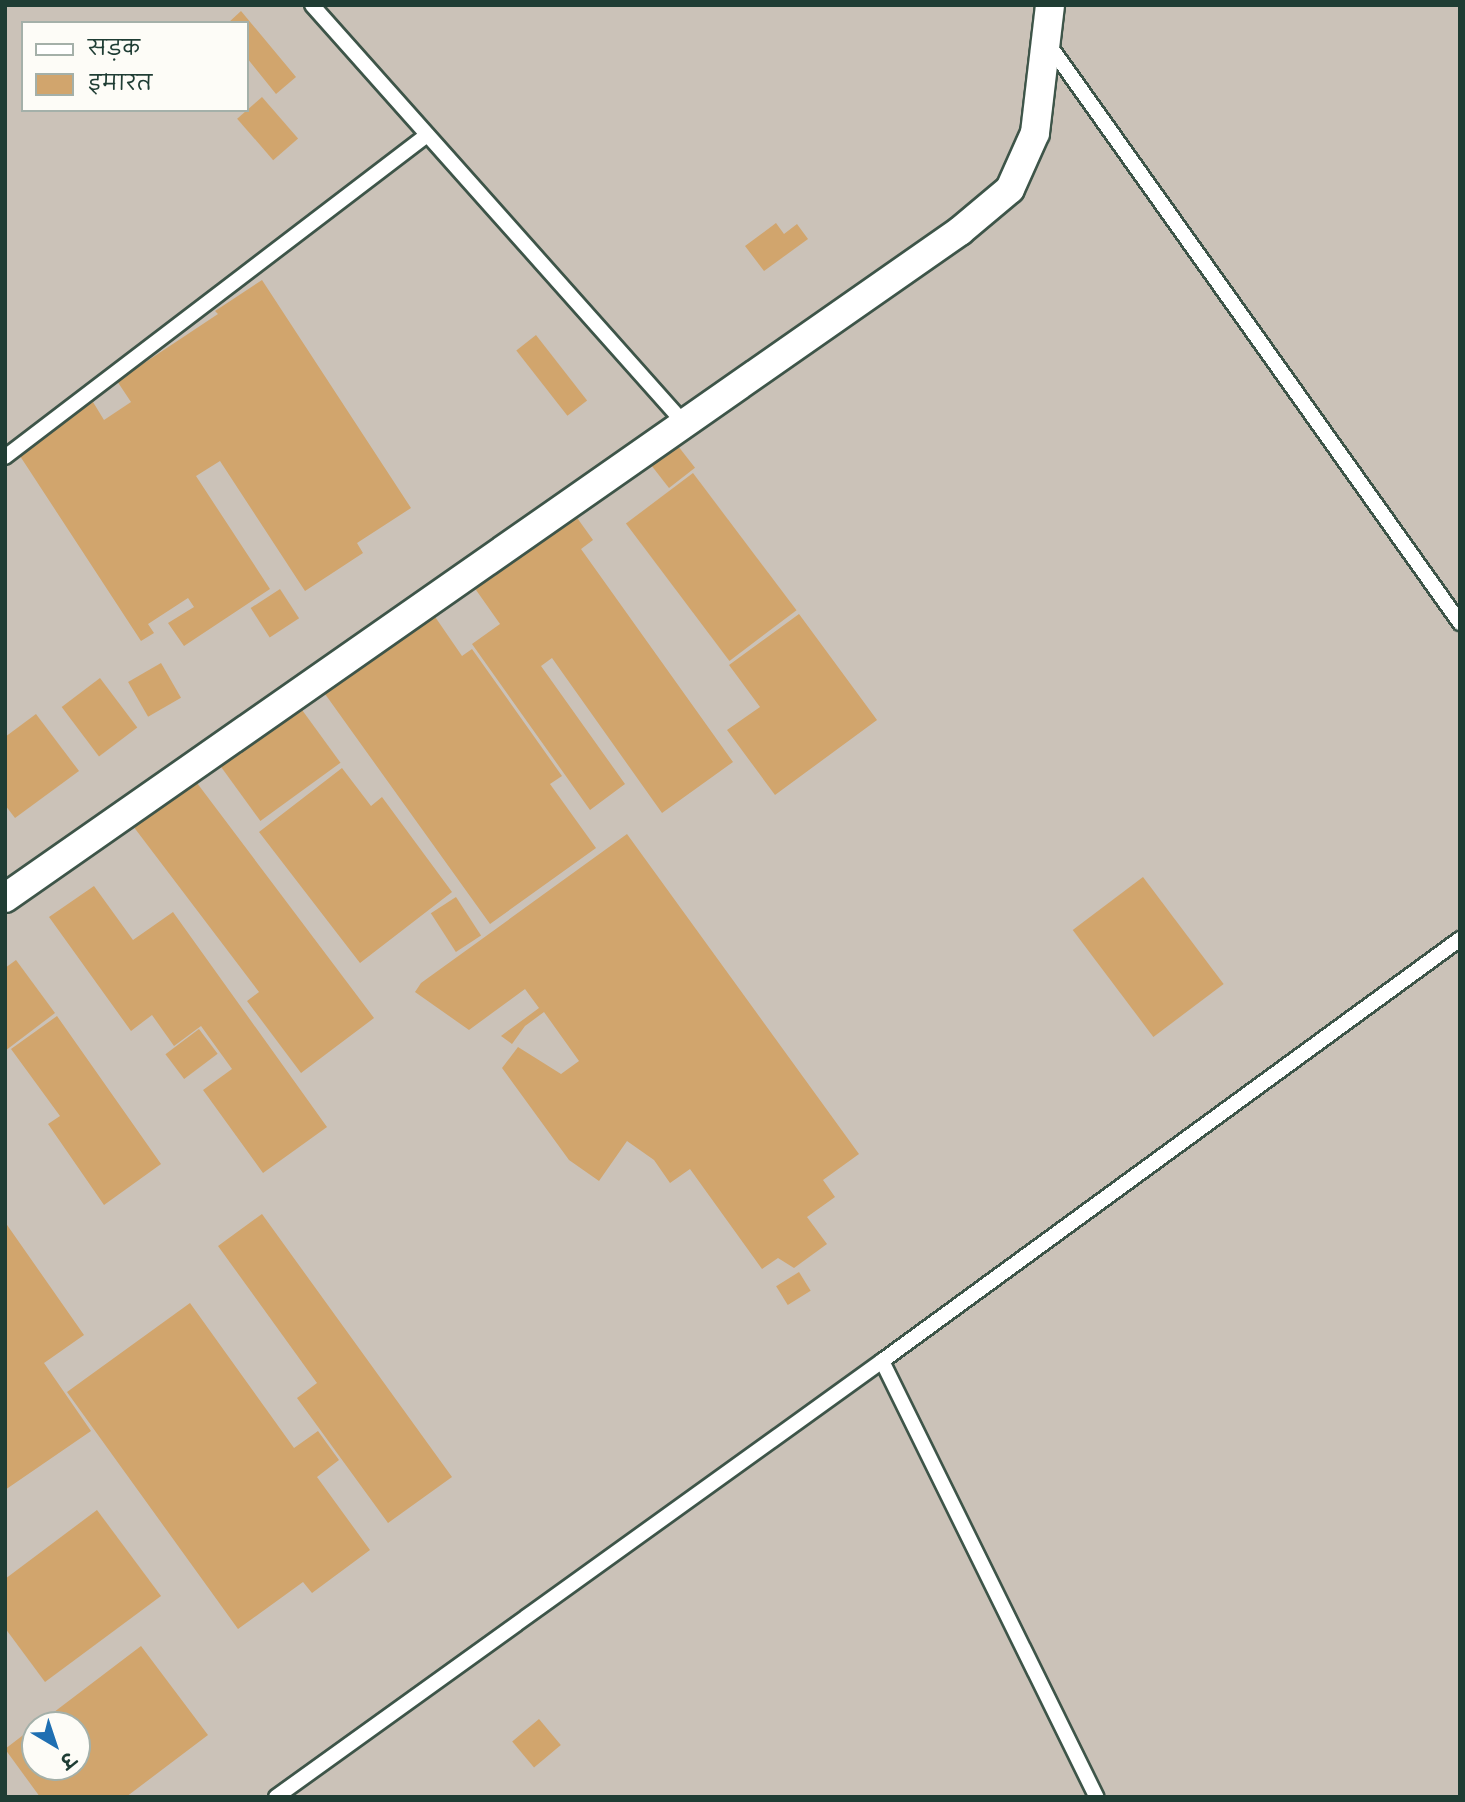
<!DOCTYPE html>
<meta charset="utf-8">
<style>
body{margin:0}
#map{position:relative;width:1465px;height:1802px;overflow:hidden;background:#f0ddbe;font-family:Delius,"Playpen Sans Deva",sans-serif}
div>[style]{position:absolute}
.industrial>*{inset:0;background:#cbc2b8}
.building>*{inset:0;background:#d1a56d;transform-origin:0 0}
.roads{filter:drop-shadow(2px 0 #3e5549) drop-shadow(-2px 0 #3e5549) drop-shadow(0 2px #3e5549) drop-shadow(0 -2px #3e5549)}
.service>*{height:14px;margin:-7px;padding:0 7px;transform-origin:7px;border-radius:7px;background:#fff}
.minor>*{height:28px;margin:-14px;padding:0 14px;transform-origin:14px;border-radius:14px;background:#fff}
span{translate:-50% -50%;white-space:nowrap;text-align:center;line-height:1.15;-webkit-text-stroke:6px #fdfcf7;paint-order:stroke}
.frame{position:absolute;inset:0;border:7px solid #1f3d34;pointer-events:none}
.legend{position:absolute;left:21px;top:21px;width:228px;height:91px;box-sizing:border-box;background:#fdfcf7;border:2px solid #a4b0a9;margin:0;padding:9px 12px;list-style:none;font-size:21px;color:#1f3d34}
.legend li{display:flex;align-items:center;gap:14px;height:35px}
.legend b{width:35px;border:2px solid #a4b0a9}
.north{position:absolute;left:21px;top:1711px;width:70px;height:70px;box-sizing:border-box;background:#fdfcf7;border:2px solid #a4b0a9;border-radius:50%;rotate:141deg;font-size:19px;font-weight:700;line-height:28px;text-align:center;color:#1f3d34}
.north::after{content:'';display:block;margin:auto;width:24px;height:32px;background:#1f6fb2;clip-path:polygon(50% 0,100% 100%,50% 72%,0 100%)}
</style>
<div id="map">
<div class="industrial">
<i style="clip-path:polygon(evenodd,5px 5px,1460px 5px,1460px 1797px,5px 1797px,5px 5px,23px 23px,247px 23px,247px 110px,23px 110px,23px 23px,5px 5px,35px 1725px,77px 1725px,77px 1767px,35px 1767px,35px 1725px)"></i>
</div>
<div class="building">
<i style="clip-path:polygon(241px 11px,296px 77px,276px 94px,247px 58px,247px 23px,228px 23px)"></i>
<i style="left:262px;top:97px;width:55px;height:33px;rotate:49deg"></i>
<i style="clip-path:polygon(776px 223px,784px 234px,797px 224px,808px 239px,764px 271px,745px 246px)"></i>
<i style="clip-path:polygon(262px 280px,411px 508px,357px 543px,363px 553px,305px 591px,220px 461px,196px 476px,270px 589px,184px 646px,168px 623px,194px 607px,188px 598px,148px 624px,154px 633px,141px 641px,20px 456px,44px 434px,93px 402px,104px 420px,131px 402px,117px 381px,218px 314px,215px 311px)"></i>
<i style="left:536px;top:335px;width:83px;height:25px;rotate:52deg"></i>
<i style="left:671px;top:437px;width:39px;height:33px;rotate:52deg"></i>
<i style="left:693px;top:473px;width:172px;height:84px;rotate:53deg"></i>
<i style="clip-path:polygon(570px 508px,593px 540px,581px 549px,733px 762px,662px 813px,552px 658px,541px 666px,625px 784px,590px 810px,472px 644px,500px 624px,469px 580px)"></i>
<i style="left:280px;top:589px;width:35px;height:35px;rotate:57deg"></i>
<i style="clip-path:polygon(429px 608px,462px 656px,472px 649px,562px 776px,550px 784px,596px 848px,490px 924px,320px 687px)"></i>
<i style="clip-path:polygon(799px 614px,877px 720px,775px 795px,727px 730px,760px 707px,729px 665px)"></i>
<i style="left:161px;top:663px;width:40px;height:38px;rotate:60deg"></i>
<i style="left:100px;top:678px;width:62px;height:48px;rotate:53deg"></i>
<i style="left:297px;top:703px;width:74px;height:99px;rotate:54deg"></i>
<i style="clip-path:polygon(36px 714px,79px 771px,15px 818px,5px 805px,5px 737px)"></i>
<i style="clip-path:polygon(342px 768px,371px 806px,382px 797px,452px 892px,360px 963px,259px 832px)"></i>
<i style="clip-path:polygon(194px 779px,374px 1018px,301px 1073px,247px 1001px,259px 992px,133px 826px)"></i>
<i style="clip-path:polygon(627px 834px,859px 1154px,823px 1180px,835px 1197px,807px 1217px,827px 1244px,794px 1268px,778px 1258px,762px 1269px,690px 1169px,670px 1183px,654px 1160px,627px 1141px,599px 1181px,569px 1160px,502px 1068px,518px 1047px,561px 1074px,579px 1061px,544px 1012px,525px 1026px,512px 1044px,501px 1036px,539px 1008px,525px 989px,469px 1030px,415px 992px,421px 983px)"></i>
<i style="left:1143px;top:877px;width:134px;height:88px;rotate:53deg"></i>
<i style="clip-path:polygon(94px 886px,133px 940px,173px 912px,327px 1127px,263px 1173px,203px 1090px,232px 1069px,201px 1026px,174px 1046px,152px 1015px,131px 1031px,49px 917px)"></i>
<i style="left:456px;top:897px;width:46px;height:30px;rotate:57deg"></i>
<i style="clip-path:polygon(16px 960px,55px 1013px,5px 1051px,5px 968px)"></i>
<i style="clip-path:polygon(57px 1016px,161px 1164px,104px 1205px,48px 1124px,60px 1116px,11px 1049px)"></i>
<i style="left:199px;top:1029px;width:31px;height:42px;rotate:53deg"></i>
<i style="clip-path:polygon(262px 1214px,452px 1477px,388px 1523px,297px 1398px,317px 1383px,218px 1246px)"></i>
<i style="clip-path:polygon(5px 1222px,84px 1335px,44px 1363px,91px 1431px,5px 1490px)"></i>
<i style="left:799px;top:1272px;width:22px;height:27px;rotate:58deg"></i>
<i style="clip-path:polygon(190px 1303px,294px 1448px,318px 1431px,339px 1460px,317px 1477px,370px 1550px,312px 1593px,303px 1582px,238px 1629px,67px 1392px)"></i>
<i style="clip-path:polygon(97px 1510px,161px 1596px,45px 1682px,5px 1628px,5px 1579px)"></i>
<i style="clip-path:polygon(141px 1646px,208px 1735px,126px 1797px,40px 1797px,5px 1749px,35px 1726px,35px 1767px,77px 1767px,77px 1725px,37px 1725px)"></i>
<i style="left:539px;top:1719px;width:34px;height:35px;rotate:50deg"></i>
</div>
<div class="roads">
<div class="service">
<i style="left:312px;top:5px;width:560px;rotate:48.33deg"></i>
<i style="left:1047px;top:42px;width:713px;rotate:54.59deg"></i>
<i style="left:5px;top:457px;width:531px;rotate:-37.34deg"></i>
<i style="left:882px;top:1361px;width:716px;rotate:-36.13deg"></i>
<i style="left:276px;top:1797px;width:747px;rotate:-35.73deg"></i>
<i style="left:882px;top:1361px;width:486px;rotate:63.8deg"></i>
</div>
<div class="minor">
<i style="left:5px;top:898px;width:1165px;rotate:-34.93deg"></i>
<i style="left:960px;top:231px;width:65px;rotate:-40deg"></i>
<i style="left:1010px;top:189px;width:61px;rotate:-65.9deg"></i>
<i style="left:1035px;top:133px;width:129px;rotate:-83.3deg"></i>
</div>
</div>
<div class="frame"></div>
<ul class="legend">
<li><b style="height:9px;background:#fff"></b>सड़क</li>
<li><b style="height:19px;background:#d1a56d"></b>इमारत</li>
</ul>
<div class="north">उ</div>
</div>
